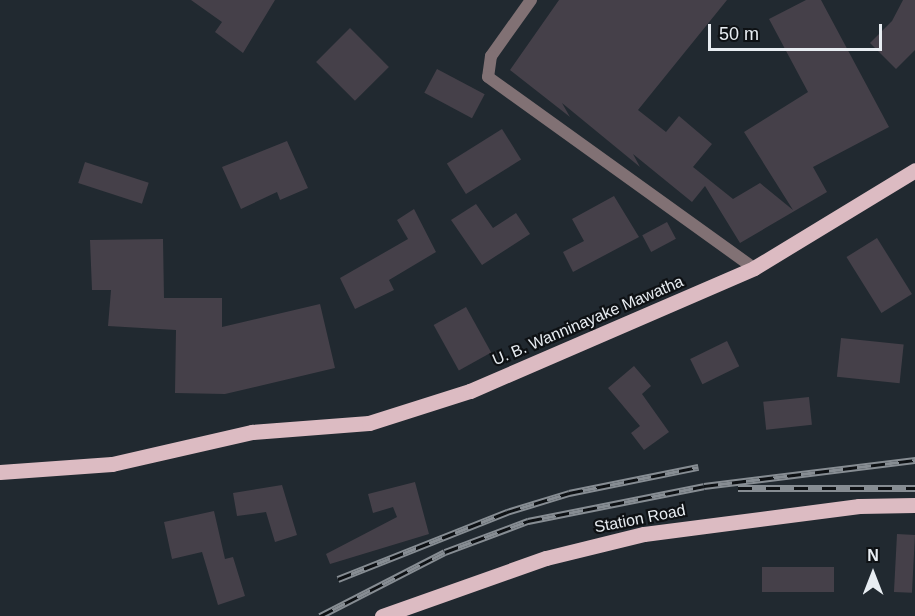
<!DOCTYPE html>
<style>
body{margin:0}
#map{position:relative;width:915px;height:616px;overflow:hidden;background:#212930;font-family:Arial,sans-serif}
div>[style]{position:absolute}
.building>*{inset:0;background:#454049;transform-origin:0 0}
.minor>*{height:12px;margin:-6px;padding:0 6px;transform-origin:6px;border-radius:6px;background:#817174}
.primary>*{height:15px;margin:-7.5px;padding:0 7.5px;transform-origin:7.5px;border-radius:7.5px;background:#dcbbc2}
.rail>*{height:7px;margin-top:-3.5px;transform-origin:0;background:repeating-linear-gradient(90deg,#0e1114 0 14px,#878d93 0 28px);box-sizing:border-box;border-block:2px solid #878d93}
span{translate:-50% -50%;white-space:nowrap;text-align:center;line-height:1.15;-webkit-text-stroke:4.5px #0e1114;paint-order:stroke}
.street-label{font-size:16px;color:#e8edf2}
.north{position:absolute;left:843px;top:544px;width:60px;height:60px;-webkit-text-stroke:4px #0e1114;paint-order:stroke;rotate:0deg;font-size:16px;font-weight:700;line-height:24px;text-align:center;color:#e8edf2}
.north::after{content:'';display:block;margin:auto;width:21px;height:27px;background:#e8edf2;clip-path:polygon(50% 0,100% 100%,50% 72%,0 100%)}
.scale{position:absolute;left:708px;top:24px;width:174px;height:27px;box-sizing:border-box;border:3px solid #e8edf2;border-top:0;padding-left:8px;font-size:18px;line-height:21px;white-space:nowrap;color:#e8edf2;-webkit-text-stroke:4px #0e1114;paint-order:stroke}
</style>
<div id="map">
<div class="building">
<i style="clip-path:polygon(191px 0,275px 0,243px 53px,215px 32px,222px 22px)"></i>
<i style="clip-path:polygon(559px 0,727px 0,638px 110px,666px 132px,679px 116px,712px 144px,693px 167px,733px 199px,760px 183px,793px 210px,744px 132px,808px 92px,769px 19px,806px 0,821px 0,889px 127px,813px 167px,827px 192px,740px 243px,705px 186px,692px 202px,633px 154px,640px 167px,562px 103px,570px 117px,510px 70px)"></i>
<i style="clip-path:polygon(903px 0,915px 0,915px 50px,896px 69px,870px 43px,892px 21px)"></i>
<i style="left:350px;top:28px;width:55px;height:48px;rotate:45deg"></i>
<i style="left:437px;top:69px;width:54px;height:27px;rotate:28deg"></i>
<i style="left:502px;top:129px;width:36px;height:65px;rotate:58deg"></i>
<i style="clip-path:polygon(287px 141px,308px 188px,280px 200px,277px 192px,241px 209px,222px 167px)"></i>
<i style="left:85px;top:162px;width:67px;height:22px;rotate:18deg"></i>
<i style="clip-path:polygon(614px 196px,639px 237px,573px 272px,563px 252px,584px 241px,572px 219px)"></i>
<i style="clip-path:polygon(476px 204px,493px 228px,516px 213px,530px 234px,482px 265px,451px 220px)"></i>
<i style="clip-path:polygon(414px 209px,436px 252px,389px 280px,394px 290px,355px 309px,340px 278px,408px 239px,397px 220px)"></i>
<i style="left:667px;top:222px;width:19px;height:28px;rotate:62deg"></i>
<i style="left:877px;top:238px;width:66px;height:36px;rotate:58deg"></i>
<i style="clip-path:polygon(163px 239px,164px 298px,222px 298px,222px 327px,320px 304px,335px 368px,225px 394px,175px 393px,176px 330px,108px 326px,111px 290px,92px 290px,90px 240px)"></i>
<i style="left:466px;top:307px;width:52px;height:37px;rotate:61deg"></i>
<i style="left:841px;top:338px;width:63px;height:39px;rotate:6deg"></i>
<i style="left:727px;top:341px;width:28px;height:41px;rotate:64deg"></i>
<i style="clip-path:polygon(634px 366px,651px 386px,642px 394px,669px 432px,644px 450px,631px 433px,640px 426px,608px 388px)"></i>
<i style="left:809px;top:397px;width:28px;height:46px;rotate:84deg"></i>
<i style="clip-path:polygon(415px 482px,429px 534px,330px 564px,326px 554px,397px 517px,393px 507px,373px 513px,368px 494px)"></i>
<i style="clip-path:polygon(282px 485px,297px 535px,275px 542px,266px 512px,237px 516px,233px 493px)"></i>
<i style="clip-path:polygon(214px 511px,225px 559px,233px 557px,245px 596px,218px 605px,202px 552px,172px 559px,164px 522px)"></i>
<i style="left:897px;top:534px;width:18px;height:58px;rotate:3deg"></i>
<i style="left:834px;top:567px;width:25px;height:72px;rotate:90deg"></i>
</div>
<div class="minor">
<i style="left:531px;top:0;width:69px;rotate:125.5deg"></i>
<i style="left:491px;top:56px;width:21px;rotate:98deg"></i>
<i style="left:488px;top:77px;width:327px;rotate:35.7deg"></i>
</div>
<div class="primary">
<i style="left:0;top:472px;width:112px;rotate:-4.1deg"></i>
<i style="left:112px;top:464px;width:144px;rotate:-12.9deg"></i>
<i style="left:252px;top:432px;width:117px;rotate:-4.4deg"></i>
<i style="left:369px;top:423px;width:106px;rotate:-17.6deg"></i>
<i style="left:470px;top:391px;width:309px;rotate:-23.4deg"></i>
<i style="left:754px;top:268px;width:188px;rotate:-31.3deg"></i>
<i style="left:382px;top:616px;width:174px;rotate:-19.5deg"></i>
<i style="left:546px;top:558px;width:101px;rotate:-13.8deg"></i>
<i style="left:644px;top:534px;width:217px;rotate:-7.4deg"></i>
<i style="left:859px;top:506px;width:56px;rotate:-1deg"></i>
</div>
<div class="rail">
<i style="left:738px;top:488px;width:177px"></i>
<i style="left:338px;top:579px;width:182px;rotate:-21.6deg"></i>
<i style="left:507px;top:512px;width:65px;rotate:-17deg"></i>
<i style="left:569px;top:493px;width:132px;rotate:-11.4deg"></i>
<i style="left:320px;top:616px;width:140px;rotate:-27.1deg"></i>
<i style="left:445px;top:552px;width:89px;rotate:-20.5deg"></i>
<i style="left:528px;top:521px;width:179px;rotate:-11.2deg"></i>
<i style="left:704px;top:486px;width:213px;rotate:-7deg"></i>
</div>
<div class="street-label">
<span style="left:588px;top:321px;rotate:-23deg">U. B. Wanninayake Mawatha</span>
<span style="left:640px;top:519px;rotate:-11deg">Station Road</span>
</div>
<div class="north">N</div>
<div class="scale">50 m</div>
</div>
